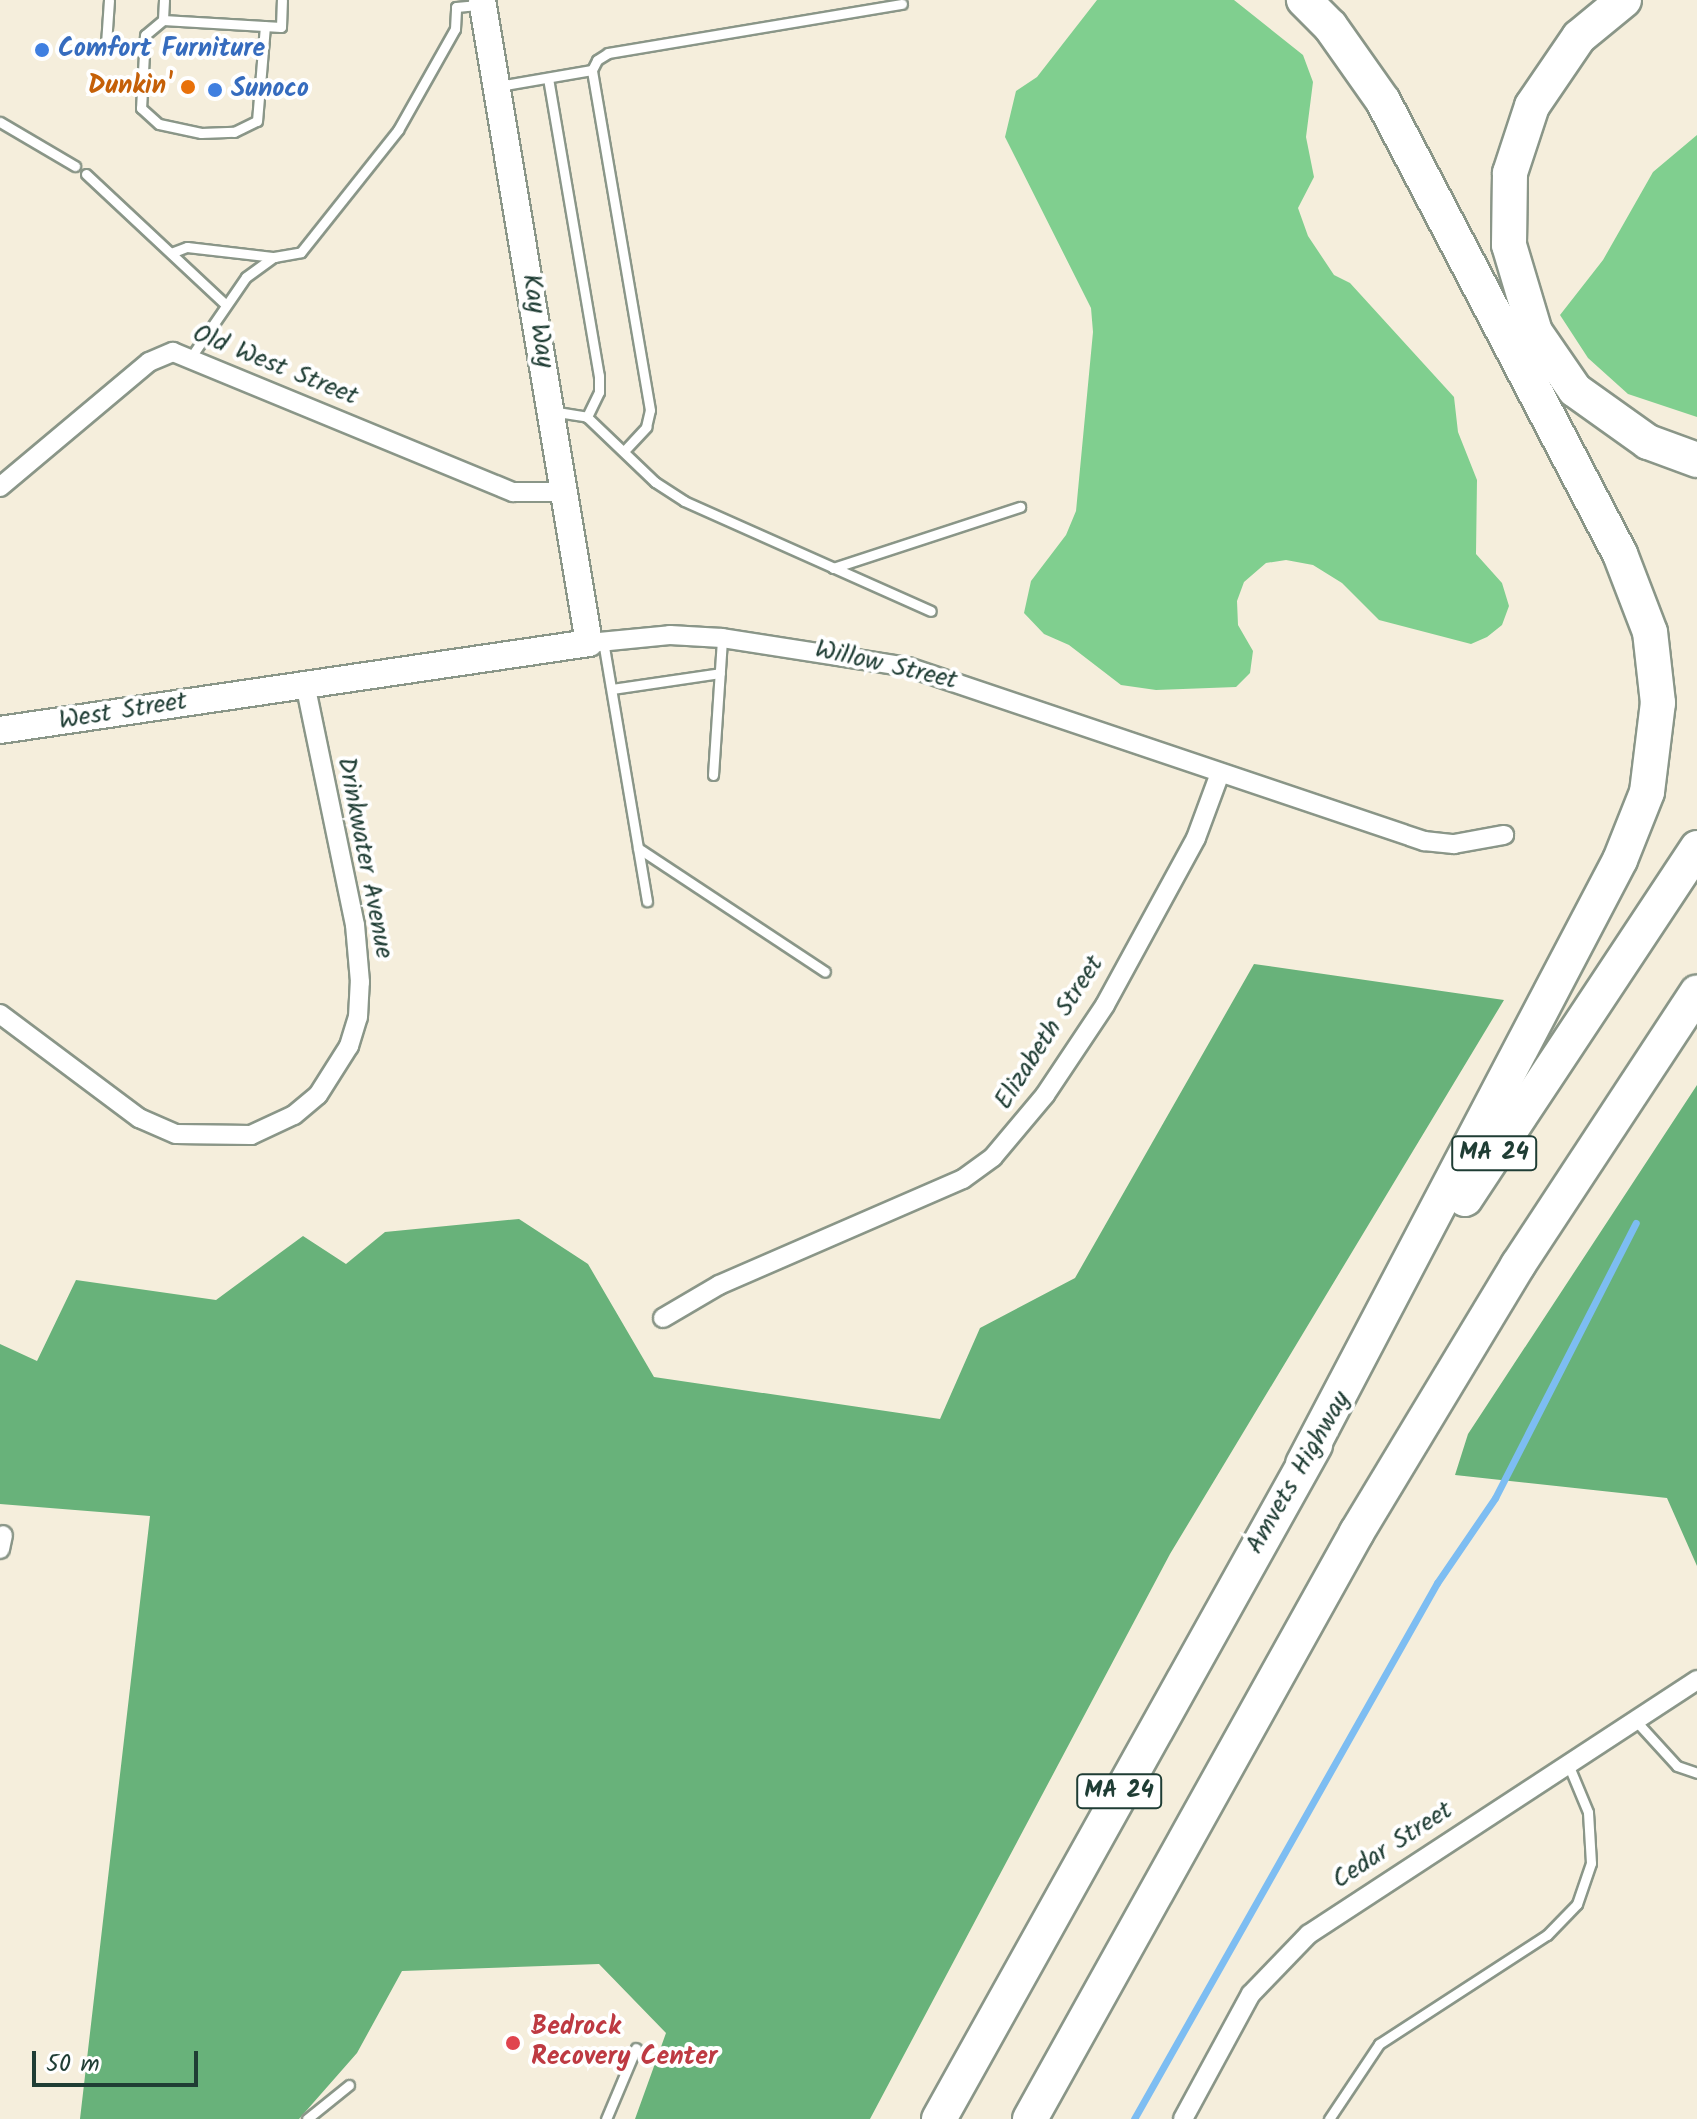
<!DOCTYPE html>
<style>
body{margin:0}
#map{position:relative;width:1697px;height:2119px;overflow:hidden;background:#f5eedc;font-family:Kalam,sans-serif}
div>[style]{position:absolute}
.green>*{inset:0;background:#80cf8f}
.forest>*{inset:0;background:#68b27a}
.stream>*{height:7px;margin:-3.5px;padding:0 3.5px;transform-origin:3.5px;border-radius:3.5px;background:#7dbdf2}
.roads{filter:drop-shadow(2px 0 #8a9688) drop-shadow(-2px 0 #8a9688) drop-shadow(0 2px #8a9688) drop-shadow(0 -2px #8a9688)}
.lane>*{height:9px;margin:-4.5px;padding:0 4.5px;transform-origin:4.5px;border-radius:4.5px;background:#fff}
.street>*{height:18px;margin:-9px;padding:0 9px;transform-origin:9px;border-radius:9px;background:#fff}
.secondary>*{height:26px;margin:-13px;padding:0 13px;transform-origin:13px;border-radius:13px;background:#fff}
.highway>*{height:34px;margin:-17px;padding:0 17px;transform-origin:17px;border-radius:17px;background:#fff}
.dots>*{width:22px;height:22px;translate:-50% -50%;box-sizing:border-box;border:4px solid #fff;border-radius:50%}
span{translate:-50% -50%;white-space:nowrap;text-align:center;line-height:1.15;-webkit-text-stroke:8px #fff;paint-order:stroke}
.shield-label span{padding:2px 6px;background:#fff;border:2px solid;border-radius:6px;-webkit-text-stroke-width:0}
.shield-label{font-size:24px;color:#1f3d34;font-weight:700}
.shop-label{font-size:26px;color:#366cbe;font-weight:700}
.left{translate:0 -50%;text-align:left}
.food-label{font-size:26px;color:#c56008;font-weight:700}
.right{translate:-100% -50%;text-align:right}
.street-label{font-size:26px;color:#1f3d34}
.health-label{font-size:26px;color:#be3a42;font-weight:700}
.scale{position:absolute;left:32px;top:2051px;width:166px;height:36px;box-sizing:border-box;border:4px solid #1f3d34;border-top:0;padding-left:10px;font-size:24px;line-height:28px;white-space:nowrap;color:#1f3d34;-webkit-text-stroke:6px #fff;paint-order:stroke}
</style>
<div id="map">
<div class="green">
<i style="clip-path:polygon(1097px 0,1234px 0,1303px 55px,1313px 82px,1306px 137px,1314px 177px,1298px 208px,1308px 236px,1334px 275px,1350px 283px,1454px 397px,1458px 432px,1477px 480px,1476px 554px,1502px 583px,1509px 606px,1502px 625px,1487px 637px,1471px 644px,1379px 620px,1342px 583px,1313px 565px,1286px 560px,1266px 563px,1244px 582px,1237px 601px,1238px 625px,1253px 651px,1250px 673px,1236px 687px,1156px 690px,1121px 685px,1069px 645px,1044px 634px,1024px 613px,1031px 581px,1066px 535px,1076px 511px,1093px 332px,1091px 308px,1005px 137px,1016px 91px,1037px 77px)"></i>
<i style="clip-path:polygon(1697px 135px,1697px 417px,1628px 394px,1588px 358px,1560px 315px,1603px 260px,1653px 172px)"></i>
</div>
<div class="forest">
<i style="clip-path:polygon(1254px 964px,1504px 1000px,1170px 1554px,870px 2119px,635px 2119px,666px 2033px,599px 1964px,402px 1971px,357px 2053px,299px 2119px,80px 2119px,150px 1516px,0 1504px,0 1344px,37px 1361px,76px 1280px,216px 1300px,303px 1236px,346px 1264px,385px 1232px,519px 1219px,588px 1264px,654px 1377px,940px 1419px,980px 1328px,1075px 1278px)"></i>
<i style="clip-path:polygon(1697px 1085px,1697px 1566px,1667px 1498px,1455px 1475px,1468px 1434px)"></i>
</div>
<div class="stream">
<i style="left:1134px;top:2119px;width:616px;rotate:-60.52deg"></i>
<i style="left:1437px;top:1583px;width:103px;rotate:-55.7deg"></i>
<i style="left:1495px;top:1498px;width:309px;rotate:-62.9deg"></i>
</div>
<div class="roads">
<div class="lane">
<i style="left:164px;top:0;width:20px;rotate:93deg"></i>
<i style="left:163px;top:20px;width:118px;rotate:3.4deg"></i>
<i style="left:281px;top:27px;width:27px;rotate:-88deg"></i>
<i style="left:163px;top:20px;width:23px;rotate:140deg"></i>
<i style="left:145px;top:35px;width:73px;rotate:93.1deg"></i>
<i style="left:141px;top:108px;width:24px;rotate:42deg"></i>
<i style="left:159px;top:124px;width:43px;rotate:12.1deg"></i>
<i style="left:201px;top:133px;width:33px;rotate:-2deg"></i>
<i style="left:234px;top:132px;width:25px;rotate:-26deg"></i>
<i style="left:257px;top:121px;width:95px;rotate:-85.2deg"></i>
<i style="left:106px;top:44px;width:44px;rotate:-86.1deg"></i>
<i style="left:548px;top:78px;width:302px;rotate:80.3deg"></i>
<i style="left:599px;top:376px;width:16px;rotate:90deg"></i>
<i style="left:599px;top:392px;width:28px;rotate:116deg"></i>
<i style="left:499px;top:86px;width:94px;rotate:-9.8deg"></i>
<i style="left:0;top:122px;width:87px;rotate:30.4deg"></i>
<i style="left:86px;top:174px;width:190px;rotate:43.1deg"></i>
<i style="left:171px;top:253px;width:17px;rotate:-21deg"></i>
<i style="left:187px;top:247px;width:88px;rotate:6.6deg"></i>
<i style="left:274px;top:257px;width:27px;rotate:-10deg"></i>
<i style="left:301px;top:252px;width:156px;rotate:-51.5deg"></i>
<i style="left:398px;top:130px;width:116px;rotate:-60.6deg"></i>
<i style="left:455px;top:29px;width:22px;rotate:-87deg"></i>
<i style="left:456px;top:7px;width:25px;rotate:-5deg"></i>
<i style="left:191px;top:357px;width:97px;rotate:-55.5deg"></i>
<i style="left:246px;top:277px;width:34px;rotate:-36deg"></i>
<i style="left:551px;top:411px;width:36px;rotate:9deg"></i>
<i style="left:587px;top:417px;width:94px;rotate:43.7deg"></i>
<i style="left:655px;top:482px;width:35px;rotate:33deg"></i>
<i style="left:684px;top:501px;width:270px;rotate:24deg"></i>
<i style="left:624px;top:451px;width:33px;rotate:-47deg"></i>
<i style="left:646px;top:427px;width:17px;rotate:-77deg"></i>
<i style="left:650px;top:410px;width:345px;rotate:-99.7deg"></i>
<i style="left:592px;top:70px;width:11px;rotate:-63deg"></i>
<i style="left:597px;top:60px;width:13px;rotate:-32deg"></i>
<i style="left:608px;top:53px;width:298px;rotate:-9.5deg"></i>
<i style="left:833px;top:568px;width:197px;rotate:-18.1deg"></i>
<i style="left:603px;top:641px;width:264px;rotate:80.4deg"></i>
<i style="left:612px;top:689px;width:109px;rotate:-8.4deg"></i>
<i style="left:713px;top:775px;width:137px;rotate:-86.2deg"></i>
<i style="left:638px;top:848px;width:224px;rotate:33.5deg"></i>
<i style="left:1635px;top:1720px;width:62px;rotate:47.6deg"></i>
<i style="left:1677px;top:1766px;width:21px;rotate:19deg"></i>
<i style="left:307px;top:2119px;width:54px;rotate:-39deg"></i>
<i style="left:606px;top:2119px;width:77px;rotate:-67.1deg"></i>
<i style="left:1329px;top:2119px;width:90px;rotate:-56.3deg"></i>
<i style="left:1379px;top:2044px;width:200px;rotate:-33deg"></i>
<i style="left:1547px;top:1935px;width:43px;rotate:-45.9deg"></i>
<i style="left:1577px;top:1904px;width:43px;rotate:-71.1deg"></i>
<i style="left:1591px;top:1863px;width:51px;rotate:-93.4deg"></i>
<i style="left:1588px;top:1812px;width:52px;rotate:-112.6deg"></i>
</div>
<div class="street">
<i style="left:0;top:487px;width:194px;rotate:-40deg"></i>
<i style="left:149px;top:362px;width:26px;rotate:-23deg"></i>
<i style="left:173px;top:352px;width:368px;rotate:22.4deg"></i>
<i style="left:513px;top:492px;width:51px"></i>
<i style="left:589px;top:643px;width:81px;rotate:-5.6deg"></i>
<i style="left:670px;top:635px;width:52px;rotate:3.3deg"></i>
<i style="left:722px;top:638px;width:188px;rotate:8.9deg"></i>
<i style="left:908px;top:667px;width:545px;rotate:18.63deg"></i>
<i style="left:1424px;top:841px;width:30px;rotate:6deg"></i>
<i style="left:1454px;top:844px;width:51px;rotate:-10.2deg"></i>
<i style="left:0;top:1014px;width:174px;rotate:36.8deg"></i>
<i style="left:139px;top:1118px;width:40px;rotate:23.4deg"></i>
<i style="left:176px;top:1134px;width:75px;rotate:0.8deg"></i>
<i style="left:251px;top:1135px;width:47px;rotate:-24.9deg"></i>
<i style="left:294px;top:1115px;width:31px;rotate:-40deg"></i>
<i style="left:318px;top:1095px;width:58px;rotate:-57.7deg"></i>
<i style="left:349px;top:1046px;width:30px;rotate:-73deg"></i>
<i style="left:358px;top:1017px;width:35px;rotate:-87deg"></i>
<i style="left:360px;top:982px;width:57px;rotate:-95deg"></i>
<i style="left:355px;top:925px;width:246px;rotate:-101.7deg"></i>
<i style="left:663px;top:1318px;width:65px;rotate:-30.5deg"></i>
<i style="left:719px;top:1285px;width:266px;rotate:-23.5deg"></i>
<i style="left:963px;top:1179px;width:37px;rotate:-36deg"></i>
<i style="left:993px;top:1157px;width:81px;rotate:-50deg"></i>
<i style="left:1045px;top:1095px;width:108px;rotate:-56.3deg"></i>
<i style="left:1105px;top:1005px;width:190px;rotate:-61.4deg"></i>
<i style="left:1196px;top:838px;width:69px;rotate:-69.7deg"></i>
<i style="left:0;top:1549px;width:14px;rotate:-78deg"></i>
<i style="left:1183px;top:2119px;width:142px;rotate:-61.5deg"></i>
<i style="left:1251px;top:1994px;width:83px;rotate:-46deg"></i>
<i style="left:1309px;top:1934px;width:464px;rotate:-33.2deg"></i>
</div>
<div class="secondary">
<i style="left:0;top:730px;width:595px;rotate:-8.4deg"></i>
<i style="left:589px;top:643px;width:652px;rotate:-99.45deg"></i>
</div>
<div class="highway">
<i style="left:1624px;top:0;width:58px;rotate:140.6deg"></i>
<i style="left:1579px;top:37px;width:83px;rotate:124.3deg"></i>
<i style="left:1532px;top:106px;width:71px;rotate:108.2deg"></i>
<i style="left:1510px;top:173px;width:72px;rotate:90.8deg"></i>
<i style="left:1509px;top:245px;width:91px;rotate:73.4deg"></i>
<i style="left:1535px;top:332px;width:70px;rotate:55.4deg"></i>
<i style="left:1575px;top:390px;width:90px;rotate:35.5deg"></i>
<i style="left:1648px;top:442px;width:52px;rotate:20.2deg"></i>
<i style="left:1465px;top:1199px;width:421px;rotate:-56.5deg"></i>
<i style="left:1303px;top:1464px;width:682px;rotate:-62.31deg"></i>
<i style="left:1620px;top:860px;width:73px;rotate:-68.3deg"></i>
<i style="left:1647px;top:792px;width:90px;rotate:-83deg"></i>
<i style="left:1658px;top:703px;width:71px;rotate:-96.4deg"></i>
<i style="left:1650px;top:632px;width:84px;rotate:-111deg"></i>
<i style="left:1620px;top:554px;width:511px;rotate:-117.62deg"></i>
<i style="left:1383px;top:101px;width:92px;rotate:-125.2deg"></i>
<i style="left:1330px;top:26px;width:37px;rotate:-135deg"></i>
<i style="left:939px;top:2119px;width:772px;rotate:-60.84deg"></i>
<i style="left:1030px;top:2119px;width:672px;rotate:-60.88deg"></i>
<i style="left:1357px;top:1532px;width:312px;rotate:-58.9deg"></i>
<i style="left:1518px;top:1265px;width:326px;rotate:-56.7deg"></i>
</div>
</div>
<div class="dots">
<i style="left:42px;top:50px;background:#3f7fe0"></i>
<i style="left:188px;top:87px;background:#e8710a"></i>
<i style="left:215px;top:90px;background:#3f7fe0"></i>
<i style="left:513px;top:2043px;background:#e0444e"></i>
</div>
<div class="shield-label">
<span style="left:1494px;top:1153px">MA 24</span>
<span style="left:1119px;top:1791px">MA 24</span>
</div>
<div class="shop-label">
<span class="left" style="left:58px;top:50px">Comfort Furniture</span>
<span class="left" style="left:231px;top:90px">Sunoco</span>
</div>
<div class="food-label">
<span class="right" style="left:172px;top:87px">Dunkin'</span>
</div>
<div class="street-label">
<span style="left:537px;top:321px;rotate:81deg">Kay Way</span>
<span style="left:275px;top:366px;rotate:22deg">Old West Street</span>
<span style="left:886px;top:666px;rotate:13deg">Willow Street</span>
<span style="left:123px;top:712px;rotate:-9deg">West Street</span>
<span style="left:364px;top:858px;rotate:79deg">Drinkwater Avenue</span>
<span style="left:1050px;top:1033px;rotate:-57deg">Elizabeth Street</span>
<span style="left:1299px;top:1473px;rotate:-60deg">Amvets Highway</span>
<span style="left:1393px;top:1846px;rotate:-33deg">Cedar Street</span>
</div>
<div class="health-label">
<span class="left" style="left:531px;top:2043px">Bedrock<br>Recovery Center</span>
</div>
<div class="scale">50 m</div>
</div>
